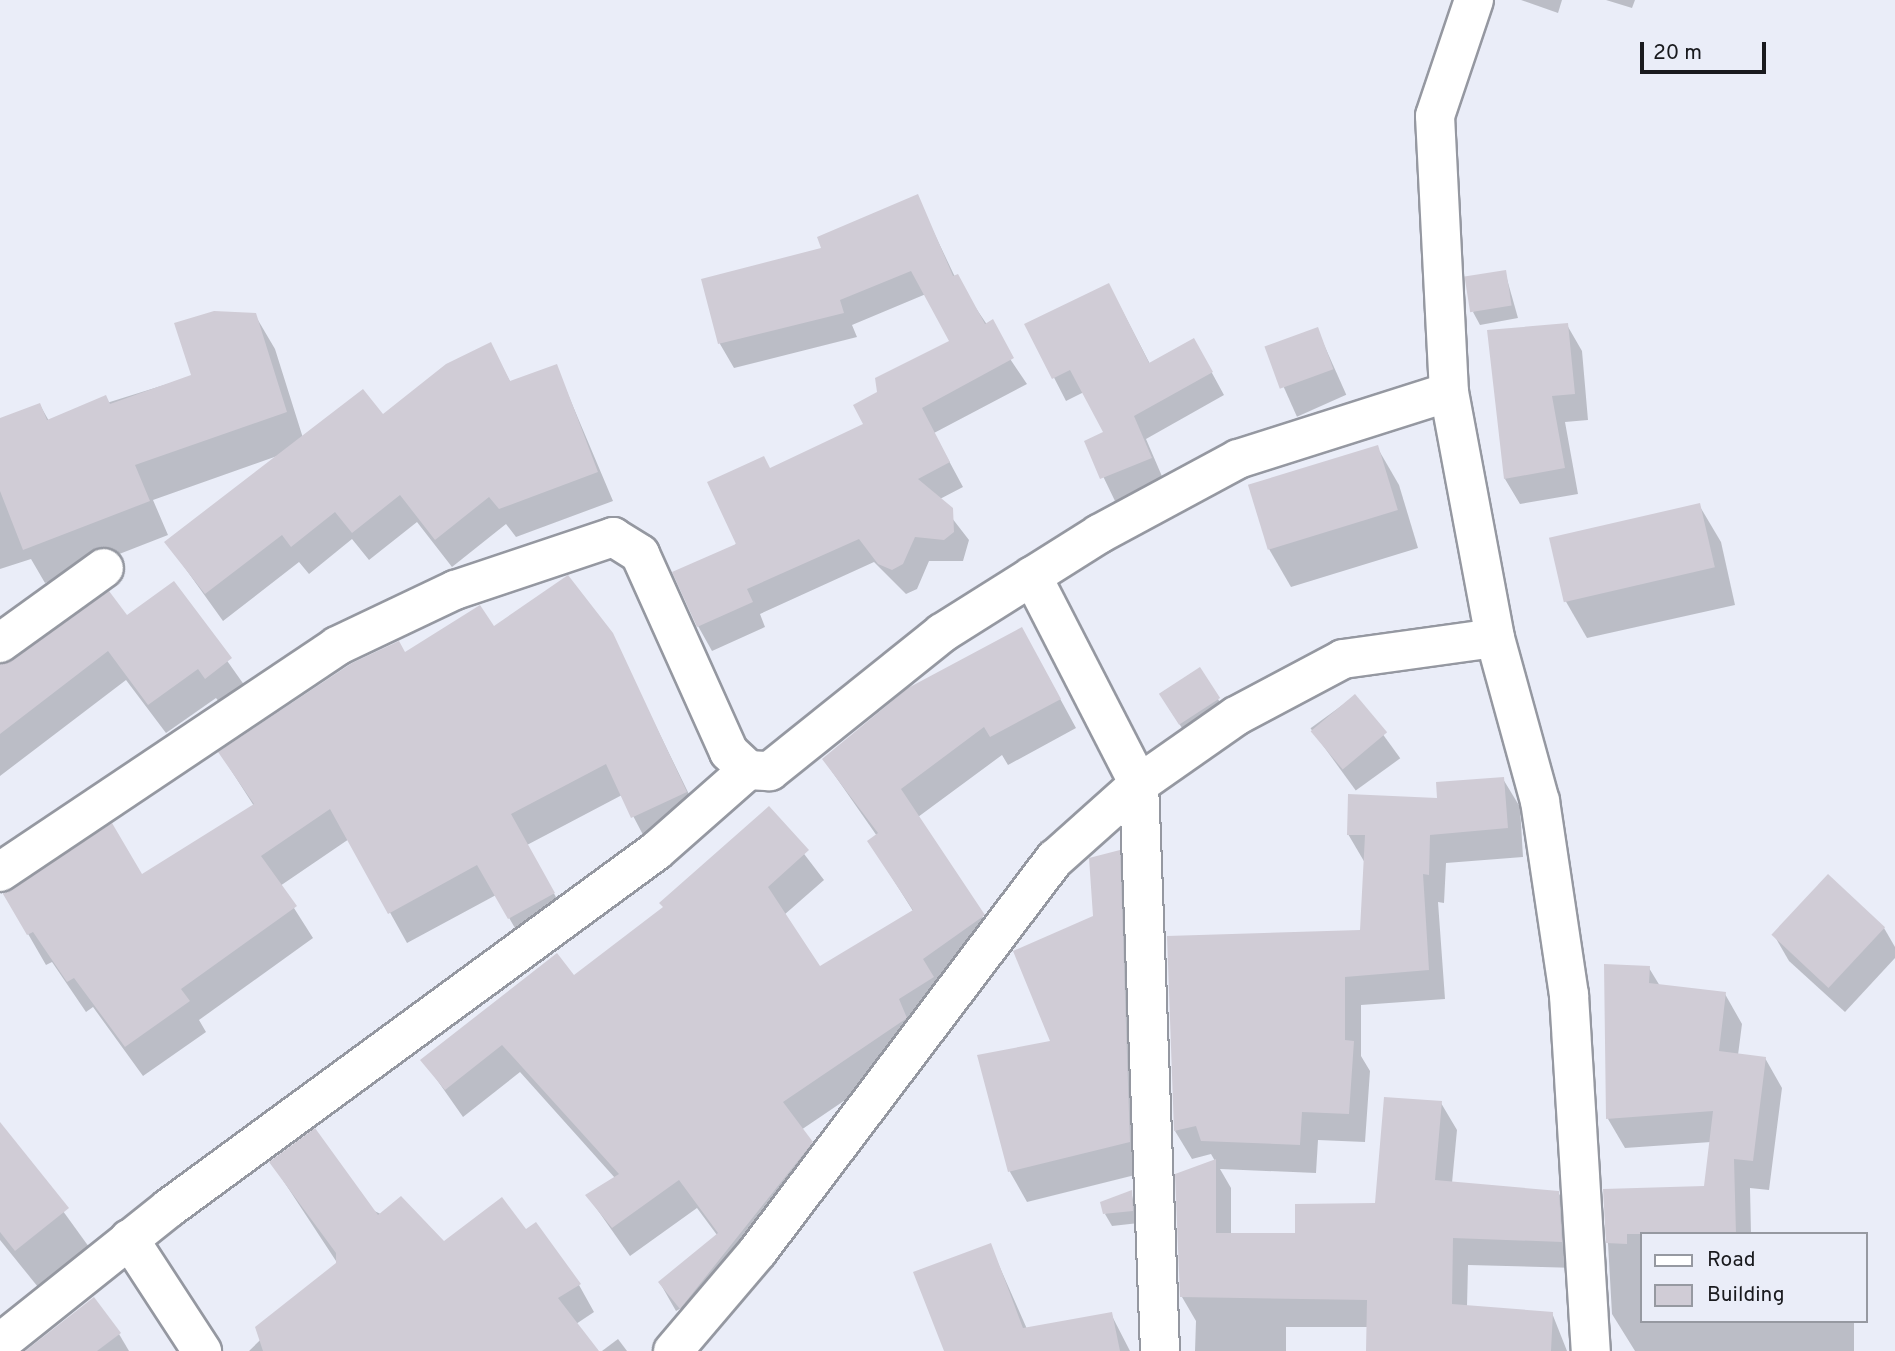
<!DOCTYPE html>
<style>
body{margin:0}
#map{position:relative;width:1895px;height:1351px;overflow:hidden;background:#eaedf8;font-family:Overpass,sans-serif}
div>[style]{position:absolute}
.shadow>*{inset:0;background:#0003;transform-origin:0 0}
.building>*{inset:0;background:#d0ccd6;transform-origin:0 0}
.roads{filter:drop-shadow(2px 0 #9598a1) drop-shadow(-2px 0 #9598a1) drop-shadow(0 2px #9598a1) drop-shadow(0 -2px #9598a1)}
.minor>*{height:38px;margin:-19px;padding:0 19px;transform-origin:19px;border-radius:19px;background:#fff}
span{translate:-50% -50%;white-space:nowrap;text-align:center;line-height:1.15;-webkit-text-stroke:6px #eaedf8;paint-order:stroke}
.legend{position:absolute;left:1640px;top:1232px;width:228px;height:91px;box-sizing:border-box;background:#eaedf8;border:2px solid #9699a1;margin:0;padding:9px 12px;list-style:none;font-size:21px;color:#191a1e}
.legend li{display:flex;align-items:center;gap:14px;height:35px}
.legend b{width:35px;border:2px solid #9699a1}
.scale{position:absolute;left:1640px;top:42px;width:126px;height:32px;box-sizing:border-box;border:4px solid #191a1e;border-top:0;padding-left:9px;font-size:21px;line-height:24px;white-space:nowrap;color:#191a1e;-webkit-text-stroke:5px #eaedf8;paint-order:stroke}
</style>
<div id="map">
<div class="shadow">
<i style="clip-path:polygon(1521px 0,1562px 0,1558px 13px)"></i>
<i style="clip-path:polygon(1606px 0,1635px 0,1632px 8px)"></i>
<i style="clip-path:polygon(917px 197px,955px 277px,1027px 384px,934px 433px,963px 487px,938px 500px,969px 540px,963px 561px,929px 561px,917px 589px,906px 594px,874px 562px,760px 614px,765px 627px,712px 651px,698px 626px,770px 469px,866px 425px,879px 393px,951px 341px,926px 294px,852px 325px,857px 337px,734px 368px,720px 344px,704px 280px,824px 249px)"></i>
<i style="clip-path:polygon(1505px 272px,1518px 318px,1480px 325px,1473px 312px)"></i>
<i style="clip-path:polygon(1109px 285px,1150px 364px,1194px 340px,1224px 395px,1146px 439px,1164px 481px,1115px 501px,1086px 441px,1106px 433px,1084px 392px,1066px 401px,1027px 325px)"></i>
<i style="clip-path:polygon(255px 315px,275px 349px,303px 438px,383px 416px,490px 345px,511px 383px,556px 366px,613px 501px,516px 537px,506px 524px,452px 567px,417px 522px,369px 560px,352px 539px,309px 574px,299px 562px,223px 621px,167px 543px,280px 455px,153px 500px,168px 535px,45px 583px,31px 559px,0 569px,0 420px,40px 405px,49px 421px,193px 376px)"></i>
<i style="clip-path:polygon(1567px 325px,1582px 351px,1588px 420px,1565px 422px,1578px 494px,1520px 504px,1505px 479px)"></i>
<i style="left:1317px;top:329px;width:72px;height:54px;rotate:66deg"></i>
<i style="clip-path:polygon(1377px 447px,1399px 485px,1418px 548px,1291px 587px,1269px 549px)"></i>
<i style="clip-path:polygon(1699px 505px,1721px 542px,1735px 605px,1587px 638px,1565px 600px)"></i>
<i style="clip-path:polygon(173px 584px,247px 689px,223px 707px,216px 698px,166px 733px,126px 680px,0 776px,0 671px,126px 617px)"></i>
<i style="clip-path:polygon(494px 628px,611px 634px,703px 823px,650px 848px,622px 795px,527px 845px,571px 924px,527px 949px,496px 895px,407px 943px,349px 839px,280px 886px,313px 938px,199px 1020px,206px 1032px,143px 1076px,93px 1007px,86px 1012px,52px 962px,46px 965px,5px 894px,141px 877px,254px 806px,220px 753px,405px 655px)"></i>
<i style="clip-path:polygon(1038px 658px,1076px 728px,1008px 765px,1002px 755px,918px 817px,1000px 944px,922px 1048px,801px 1130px,829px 1172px,697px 1336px,679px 1314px,685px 1306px,676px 1311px,660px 1283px,717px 1235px,697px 1208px,630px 1256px,587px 1195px,615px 1178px,520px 1072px,463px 1117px,423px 1060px,574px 978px,664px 908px,769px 808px,824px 880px,784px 915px,819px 969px,913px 911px,869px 841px,877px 836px,824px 760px)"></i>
<i style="clip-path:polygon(1200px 670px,1226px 712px,1188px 737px,1168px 707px)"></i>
<i style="left:1355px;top:696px;width:77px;height:55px;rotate:54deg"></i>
<i style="clip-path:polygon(1503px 779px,1520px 807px,1523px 857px,1446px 863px,1444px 903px,1438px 902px,1445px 999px,1361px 1005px,1361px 1056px,1370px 1071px,1365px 1142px,1318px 1140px,1316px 1173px,1220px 1169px,1231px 1188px,1231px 1235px,1297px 1235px,1377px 1205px,1441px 1103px,1457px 1130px,1452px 1183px,1558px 1192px,1574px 1220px,1577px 1268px,1468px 1265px,1467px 1307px,1552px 1313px,1567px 1351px,1367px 1351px,1368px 1327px,1286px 1327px,1286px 1351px,1195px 1351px,1196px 1321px,1182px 1297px,1215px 1161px,1211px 1154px,1192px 1159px,1175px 1131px,1361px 932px,1365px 863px,1348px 834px)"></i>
<i style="clip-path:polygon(1119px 852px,1136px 882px,1147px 1172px,1027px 1202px,1010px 1172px,979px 1057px,1052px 1042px)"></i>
<i style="clip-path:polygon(1828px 877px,1884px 928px,1895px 947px,1895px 958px,1845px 1012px,1789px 961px,1774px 935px)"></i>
<i style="clip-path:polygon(1649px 968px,1660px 986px,1725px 994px,1742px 1024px,1738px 1055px,1765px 1058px,1782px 1088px,1769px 1190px,1750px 1188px,1751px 1234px,1641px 1234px,1641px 1321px,1854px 1321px,1854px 1351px,1635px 1351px,1612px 1314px,1605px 1191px,1705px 1187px,1711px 1142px,1625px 1148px,1608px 1119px)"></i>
<i style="clip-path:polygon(0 1124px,89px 1247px,38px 1287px,0 1240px)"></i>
<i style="clip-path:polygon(271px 1162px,444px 1244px,526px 1232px,579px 1285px,594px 1312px,576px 1324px,597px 1351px,249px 1351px,338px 1264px)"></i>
<i style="clip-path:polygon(1131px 1192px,1139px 1223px,1112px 1226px,1105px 1214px)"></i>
<i style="clip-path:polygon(990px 1245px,1027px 1329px,1111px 1314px,1130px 1351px,946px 1351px)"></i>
<i style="clip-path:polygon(119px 1334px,129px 1351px,49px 1351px)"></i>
<i style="clip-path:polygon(618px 1339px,627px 1351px,602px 1351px)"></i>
</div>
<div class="building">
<i style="clip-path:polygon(918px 194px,953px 276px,958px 274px,985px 324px,993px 319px,1014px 358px,922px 408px,950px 462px,918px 479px,953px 508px,954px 532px,944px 540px,915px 537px,903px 564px,892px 570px,878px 564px,859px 539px,747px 589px,753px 602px,697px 627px,672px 572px,736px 544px,707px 482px,764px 456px,770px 468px,863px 424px,853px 405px,877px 392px,875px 378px,949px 341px,911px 271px,840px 300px,844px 313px,718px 344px,701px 279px,821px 248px,817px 237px)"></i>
<i style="left:1506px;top:270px;width:36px;height:42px;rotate:81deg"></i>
<i style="clip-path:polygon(1109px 283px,1149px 363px,1194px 338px,1213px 372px,1134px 416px,1152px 458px,1100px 479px,1084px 441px,1103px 432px,1070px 370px,1052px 379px,1024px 324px)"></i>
<i style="clip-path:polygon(214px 311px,256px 313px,287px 412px,135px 465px,150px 501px,23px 550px,0 491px,0 418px,40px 403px,47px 420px,106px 395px,110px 404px,191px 375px,174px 323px)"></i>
<i style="clip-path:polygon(1568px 323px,1575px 394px,1552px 396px,1565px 468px,1504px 479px,1487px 330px)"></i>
<i style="left:1318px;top:327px;width:45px;height:57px;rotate:70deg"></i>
<i style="clip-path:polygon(491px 342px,510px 381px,557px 364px,598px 472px,499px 509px,489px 497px,435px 540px,400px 495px,352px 533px,335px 512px,291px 547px,282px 535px,205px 594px,164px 542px,363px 389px,383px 414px,446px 364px)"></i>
<i style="left:1378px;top:445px;width:68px;height:136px;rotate:73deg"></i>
<i style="left:1700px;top:503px;width:66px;height:155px;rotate:77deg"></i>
<i style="clip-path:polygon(568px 575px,613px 633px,687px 792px,631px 818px,606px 764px,511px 814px,555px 893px,508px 919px,477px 865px,388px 914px,330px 809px,261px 856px,297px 906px,181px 989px,190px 1001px,125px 1047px,74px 978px,67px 982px,33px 932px,27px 935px,3px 894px,112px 823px,142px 874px,254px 804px,218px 752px,352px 663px,399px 641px,405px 652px,480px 605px,494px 626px)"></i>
<i style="clip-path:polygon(174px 581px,232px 658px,205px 679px,198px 669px,148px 705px,108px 651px,0 734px,0 664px,109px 591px,127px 615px)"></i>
<i style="clip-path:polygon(1022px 627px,1061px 699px,990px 737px,984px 727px,901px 789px,985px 915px,923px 959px,934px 977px,899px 999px,907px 1018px,783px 1102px,813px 1142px,680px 1309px,658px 1282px,718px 1233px,679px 1180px,612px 1228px,585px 1195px,619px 1174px,502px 1045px,445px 1090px,420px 1060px,557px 953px,574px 975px,663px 907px,659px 903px,769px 806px,809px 850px,768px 887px,820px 966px,913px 910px,867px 841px,878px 833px,822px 759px,908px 688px)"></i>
<i style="left:1200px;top:667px;width:37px;height:49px;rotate:57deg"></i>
<i style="left:1355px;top:694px;width:50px;height:58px;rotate:50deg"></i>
<i style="clip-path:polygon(1504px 777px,1508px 828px,1430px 835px,1429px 875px,1423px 874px,1429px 970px,1345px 977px,1345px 1040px,1354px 1041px,1349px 1114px,1302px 1112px,1300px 1145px,1201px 1141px,1196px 1126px,1174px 1131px,1167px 936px,1360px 930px,1365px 835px,1347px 835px,1348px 794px,1437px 798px,1436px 782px)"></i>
<i style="clip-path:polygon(1120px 850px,1130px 1142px,1008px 1172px,977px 1055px,1050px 1041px,1013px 951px,1093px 916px,1089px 858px)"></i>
<i style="left:1828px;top:874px;width:78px;height:83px;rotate:43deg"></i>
<i style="clip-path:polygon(1604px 964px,1650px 966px,1649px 983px,1726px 992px,1719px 1051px,1766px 1057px,1753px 1161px,1734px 1159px,1736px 1234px,1627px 1234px,1627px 1244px,1606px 1243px,1603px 1189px,1704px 1186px,1713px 1111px,1606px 1119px)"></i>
<i style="clip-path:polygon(1384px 1097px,1442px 1101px,1435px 1180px,1559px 1191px,1562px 1242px,1453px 1238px,1452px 1304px,1553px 1312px,1551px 1351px,1366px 1351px,1367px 1300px,1180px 1297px,1175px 1174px,1216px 1159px,1216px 1233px,1295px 1233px,1295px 1204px,1375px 1203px)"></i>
<i style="clip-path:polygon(0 1122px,69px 1208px,15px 1251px,0 1232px)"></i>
<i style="clip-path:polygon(315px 1128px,378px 1215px,401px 1196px,444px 1241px,502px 1197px,526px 1229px,536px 1222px,581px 1284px,558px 1298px,599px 1351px,263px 1351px,255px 1327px,336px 1263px,336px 1253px,269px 1162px)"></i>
<i style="clip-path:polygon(1132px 1190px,1133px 1211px,1103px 1214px,1100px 1202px)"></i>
<i style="clip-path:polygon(991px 1243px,1023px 1328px,1112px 1312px,1120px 1351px,944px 1351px,913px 1272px)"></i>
<i style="clip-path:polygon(94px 1297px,121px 1333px,97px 1351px,25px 1351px)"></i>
</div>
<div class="roads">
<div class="minor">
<i style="left:1474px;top:0;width:122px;rotate:108.6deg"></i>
<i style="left:1435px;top:116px;width:276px;rotate:87.1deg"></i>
<i style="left:1449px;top:392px;width:250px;rotate:79.4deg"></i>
<i style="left:1495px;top:638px;width:169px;rotate:74.6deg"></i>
<i style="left:1540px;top:801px;width:196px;rotate:81.5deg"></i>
<i style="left:1569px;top:995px;width:357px;rotate:86.5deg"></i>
<i style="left:1032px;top:576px;width:234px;rotate:62.8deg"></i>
<i style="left:1139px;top:784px;width:567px;rotate:87.88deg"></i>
<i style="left:0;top:643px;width:128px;rotate:-35.8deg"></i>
<i style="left:0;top:872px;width:406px;rotate:-33.8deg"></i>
<i style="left:337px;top:646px;width:131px;rotate:-25.4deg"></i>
<i style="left:455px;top:590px;width:167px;rotate:-18.5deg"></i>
<i style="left:613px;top:537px;width:32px;rotate:32deg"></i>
<i style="left:640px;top:554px;width:217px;rotate:65.8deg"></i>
<i style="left:729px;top:752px;width:26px;rotate:43deg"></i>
<i style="left:129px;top:1239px;width:134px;rotate:56.9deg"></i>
<i style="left:0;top:1343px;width:216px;rotate:-38.6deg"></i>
<i style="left:169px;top:1208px;width:604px;rotate:-36.24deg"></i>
<i style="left:656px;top:851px;width:123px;rotate:-41.4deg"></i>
<i style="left:748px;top:770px;width:22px;rotate:3deg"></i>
<i style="left:770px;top:771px;width:221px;rotate:-38.7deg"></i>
<i style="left:942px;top:633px;width:186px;rotate:-32.2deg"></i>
<i style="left:1099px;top:534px;width:158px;rotate:-28.3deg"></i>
<i style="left:1238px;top:459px;width:221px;rotate:-17.6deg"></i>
<i style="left:673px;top:1351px;width:131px;rotate:-49.6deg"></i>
<i style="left:758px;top:1251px;width:492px;rotate:-52.9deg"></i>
<i style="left:1055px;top:859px;width:113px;rotate:-41.8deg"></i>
<i style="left:1139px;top:784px;width:118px;rotate:-35deg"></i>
<i style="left:1236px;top:716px;width:121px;rotate:-28deg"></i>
<i style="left:1343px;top:659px;width:153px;rotate:-7.9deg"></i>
</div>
</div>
<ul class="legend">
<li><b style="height:9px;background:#fff"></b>Road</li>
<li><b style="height:19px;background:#d0ccd6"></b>Building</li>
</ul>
<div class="scale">20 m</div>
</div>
